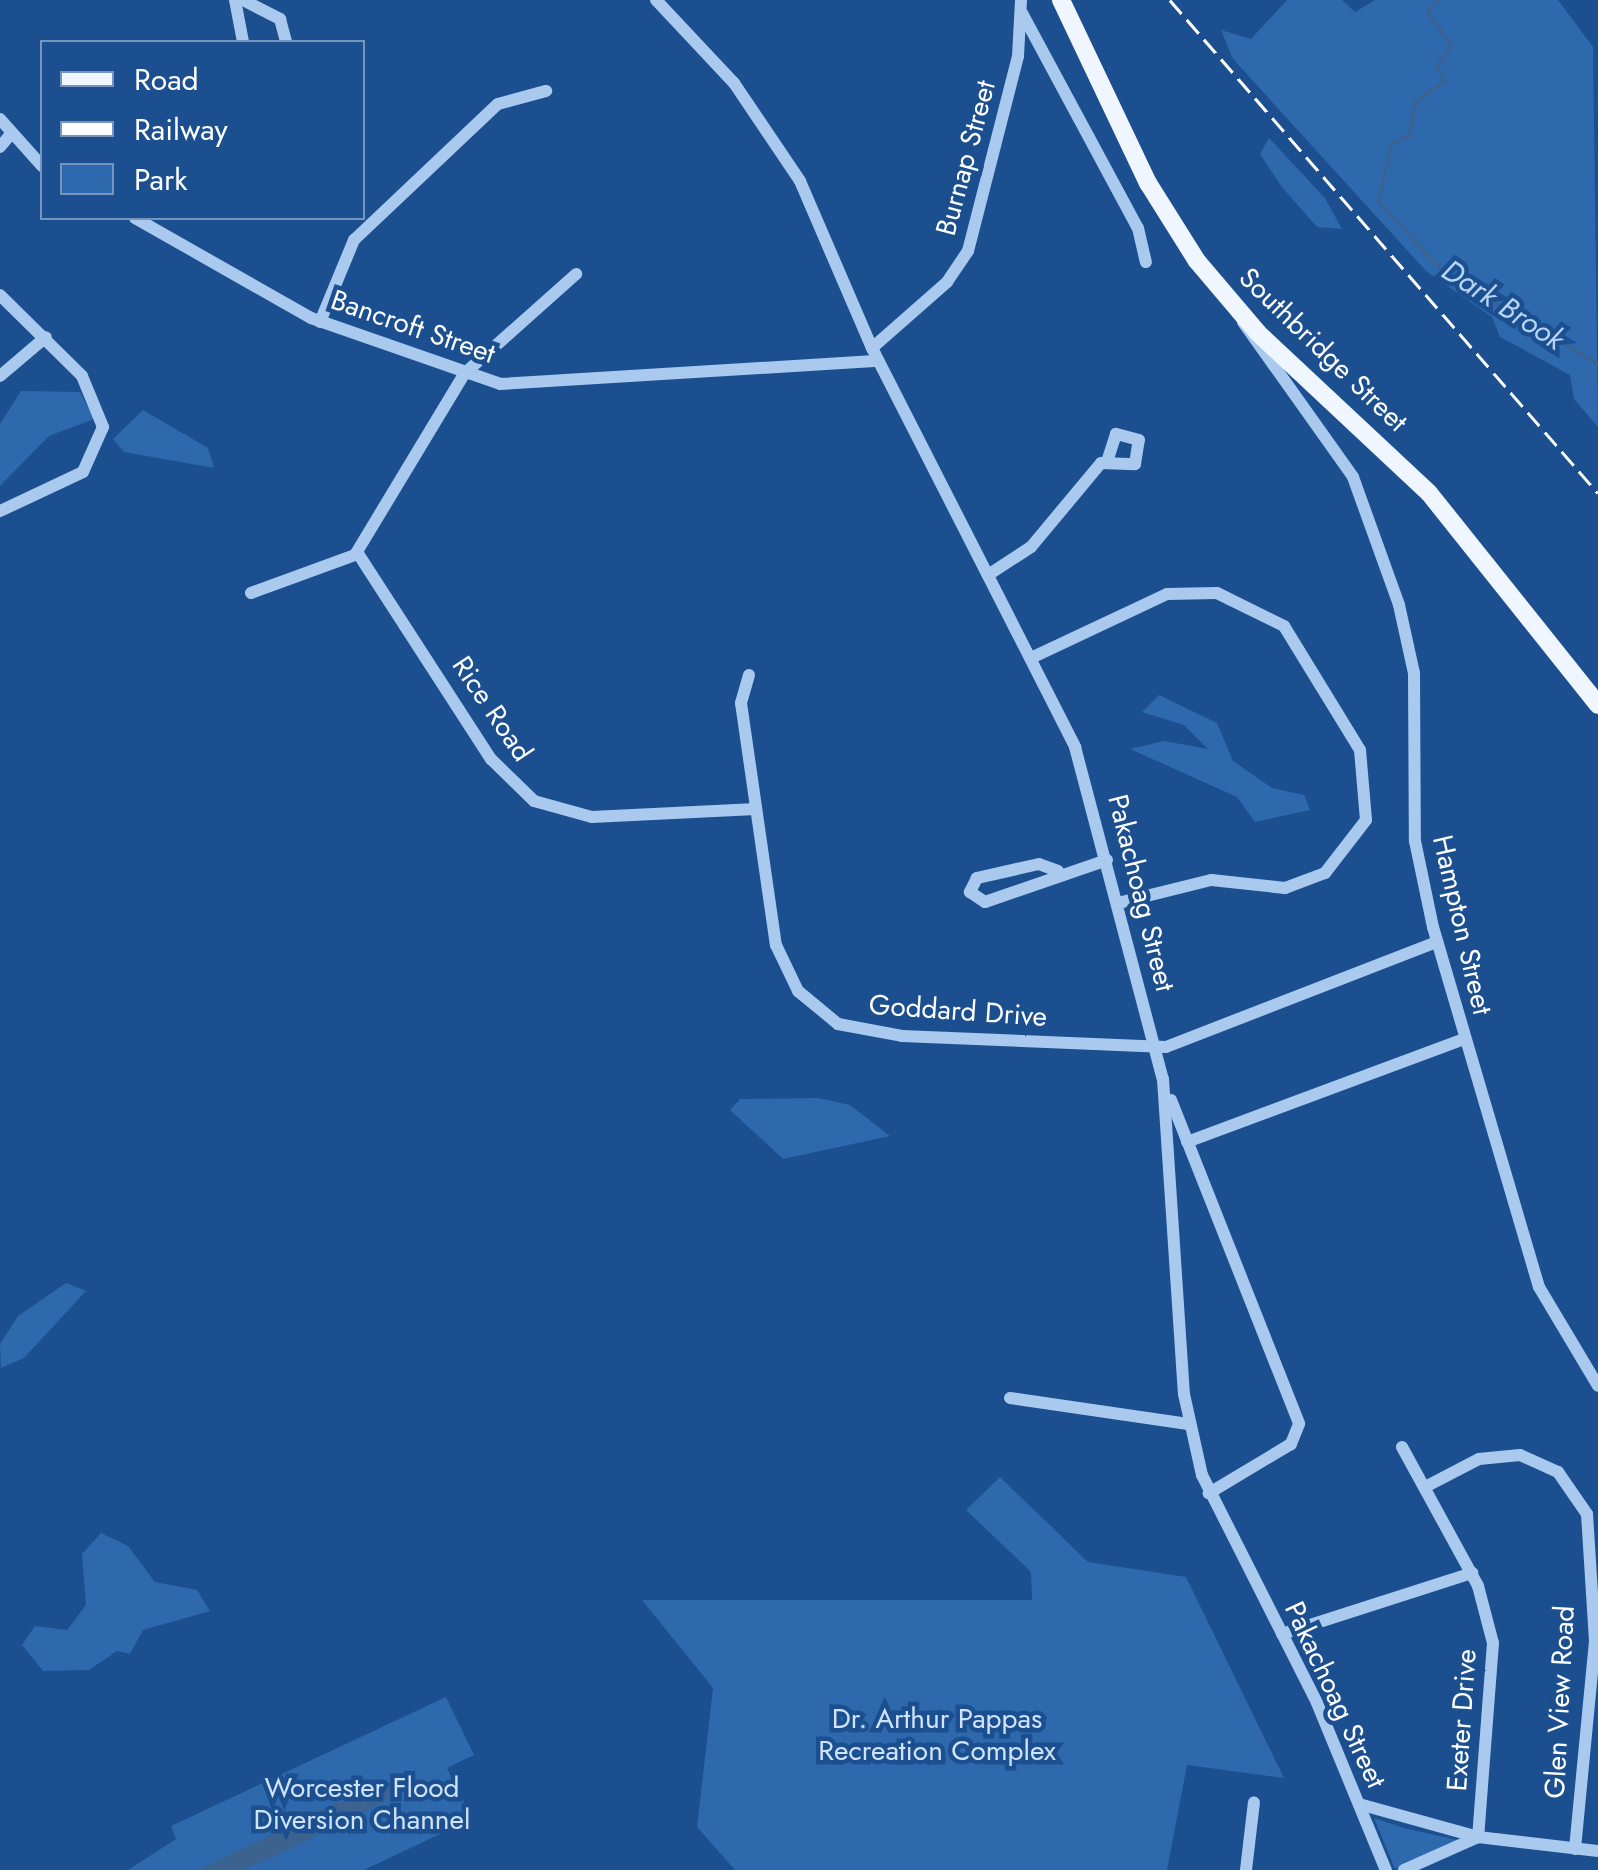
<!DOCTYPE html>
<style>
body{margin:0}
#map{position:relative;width:1598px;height:1870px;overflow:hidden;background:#1b4f8f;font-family:Jost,sans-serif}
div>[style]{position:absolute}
.green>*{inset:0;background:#2e69ad}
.water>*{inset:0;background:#3c6290}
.stream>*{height:2.5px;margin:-1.25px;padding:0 1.25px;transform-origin:1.25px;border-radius:1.25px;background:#3c6290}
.minor>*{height:12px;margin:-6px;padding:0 6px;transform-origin:6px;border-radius:6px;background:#a9c9ee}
.major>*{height:18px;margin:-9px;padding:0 9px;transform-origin:9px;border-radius:9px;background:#f0f6ff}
.rail>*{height:2.5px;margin-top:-1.25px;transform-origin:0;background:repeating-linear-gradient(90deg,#fff 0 18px,transparent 0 26px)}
span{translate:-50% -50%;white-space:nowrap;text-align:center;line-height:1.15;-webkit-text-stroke:9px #1b4f8f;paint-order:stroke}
.street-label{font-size:28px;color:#fff}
.park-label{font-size:28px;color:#cfe3fa}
.water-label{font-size:30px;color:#b5d3f5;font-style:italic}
.legend{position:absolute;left:40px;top:40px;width:325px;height:180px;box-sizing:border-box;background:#1b4f8f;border:2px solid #7695bc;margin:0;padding:12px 18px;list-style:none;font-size:30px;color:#fff}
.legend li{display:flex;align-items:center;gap:20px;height:50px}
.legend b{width:50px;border:2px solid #7695bc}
</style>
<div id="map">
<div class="green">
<i style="clip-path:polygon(1287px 0,1342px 0,1355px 12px,1375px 0,1558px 0,1593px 47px,1598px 427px,1574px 399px,1570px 375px,1500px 337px,1492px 317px,1426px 271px,1233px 59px,1221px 30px,1251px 39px)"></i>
<i style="clip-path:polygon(1269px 138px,1325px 198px,1342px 229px,1317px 227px,1281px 186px,1260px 154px)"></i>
<i style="clip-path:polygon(21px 391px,80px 392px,94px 419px,49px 436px,0 486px,0 424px)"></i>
<i style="clip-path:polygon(143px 410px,208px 448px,214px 468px,124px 452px,113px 439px)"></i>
<i style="clip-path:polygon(1159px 695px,1217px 723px,1233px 761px,1272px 788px,1304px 795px,1310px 810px,1255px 822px,1237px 797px,1130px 749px,1164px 741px,1208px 749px,1184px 725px,1142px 712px)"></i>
<i style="clip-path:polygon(818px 1098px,850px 1105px,890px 1136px,783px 1159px,730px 1110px,740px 1099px)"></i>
<i style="clip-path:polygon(66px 1283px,86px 1291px,24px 1358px,1px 1368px,0 1344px,18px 1316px)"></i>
<i style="clip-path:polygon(1000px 1477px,1088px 1562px,1186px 1577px,1284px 1778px,1187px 1765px,1167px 1870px,735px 1870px,697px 1827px,713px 1688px,642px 1600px,1032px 1600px,1031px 1572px,966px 1510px)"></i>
<i style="clip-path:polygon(101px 1533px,128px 1546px,155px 1582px,197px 1590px,210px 1611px,143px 1630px,130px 1654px,117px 1651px,89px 1670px,43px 1671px,22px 1645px,35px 1626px,67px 1630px,86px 1605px,82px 1554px)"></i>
<i style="clip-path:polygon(446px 1697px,474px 1755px,447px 1768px,472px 1819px,364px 1870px,128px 1870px,176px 1839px,171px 1826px)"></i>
<i style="clip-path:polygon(1374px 1818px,1404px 1828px,1457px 1840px,1395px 1869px)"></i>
</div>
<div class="water">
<i style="clip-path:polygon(378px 1783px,393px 1788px,386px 1801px,271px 1858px,242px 1870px,198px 1870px)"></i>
</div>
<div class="stream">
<i style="left:1438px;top:0;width:16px;rotate:135deg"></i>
<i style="left:1427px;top:11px;width:43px;rotate:54.5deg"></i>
<i style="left:1452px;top:46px;width:25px;rotate:127deg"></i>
<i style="left:1437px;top:66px;width:17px;rotate:62deg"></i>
<i style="left:1445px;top:81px;width:35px;rotate:145deg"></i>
<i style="left:1416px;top:101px;width:36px;rotate:101deg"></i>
<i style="left:1409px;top:136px;width:20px;rotate:156deg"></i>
<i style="left:1391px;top:144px;width:59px;rotate:101.7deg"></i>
<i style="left:1379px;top:202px;width:97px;rotate:47.1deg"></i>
<i style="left:1445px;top:273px;width:178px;rotate:30.7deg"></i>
</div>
<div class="minor">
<i style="left:235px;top:0;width:43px;rotate:79.2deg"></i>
<i style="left:243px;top:0;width:42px;rotate:27.2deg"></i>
<i style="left:280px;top:19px;width:24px;rotate:75deg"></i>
<i style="left:656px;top:0;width:114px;rotate:46.8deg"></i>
<i style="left:734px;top:83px;width:118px;rotate:56deg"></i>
<i style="left:800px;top:181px;width:182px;rotate:66.7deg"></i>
<i style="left:872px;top:348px;width:448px;rotate:63deg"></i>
<i style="left:1075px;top:747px;width:343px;rotate:75.2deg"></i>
<i style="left:1163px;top:1079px;width:316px;rotate:86.2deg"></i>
<i style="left:1184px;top:1394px;width:83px;rotate:77.5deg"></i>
<i style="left:1202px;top:1475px;width:255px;rotate:63.2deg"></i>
<i style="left:1317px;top:1703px;width:181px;rotate:67.6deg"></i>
<i style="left:1022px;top:13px;width:244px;rotate:61.7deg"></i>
<i style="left:1138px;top:228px;width:35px;rotate:77deg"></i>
<i style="left:0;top:119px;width:63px;rotate:48.2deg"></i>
<i style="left:0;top:147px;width:17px;rotate:-50deg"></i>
<i style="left:135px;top:218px;width:202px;rotate:29.6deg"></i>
<i style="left:311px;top:318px;width:200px;rotate:19.2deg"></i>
<i style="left:500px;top:384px;width:379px;rotate:-3.5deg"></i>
<i style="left:0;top:295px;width:115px;rotate:44.6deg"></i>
<i style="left:82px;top:376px;width:55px;rotate:67.6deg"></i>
<i style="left:103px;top:427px;width:49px;rotate:114deg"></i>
<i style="left:83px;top:472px;width:92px;rotate:154.8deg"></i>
<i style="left:320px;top:322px;width:89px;rotate:-67.5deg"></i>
<i style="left:354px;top:240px;width:198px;rotate:-43.4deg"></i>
<i style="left:498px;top:104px;width:50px;rotate:-15.2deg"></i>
<i style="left:1243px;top:322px;width:190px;rotate:54.6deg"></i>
<i style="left:1353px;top:477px;width:136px;rotate:70.2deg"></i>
<i style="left:1399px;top:605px;width:70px;rotate:77.6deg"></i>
<i style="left:1414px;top:673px;width:168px;rotate:89.7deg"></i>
<i style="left:1415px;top:841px;width:88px;rotate:78.2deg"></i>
<i style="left:1433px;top:927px;width:375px;rotate:73.6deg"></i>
<i style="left:1539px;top:1287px;width:115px;rotate:59.2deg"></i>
<i style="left:872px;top:348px;width:100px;rotate:-41.3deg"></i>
<i style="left:947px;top:282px;width:37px;rotate:-56deg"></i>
<i style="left:968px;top:251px;width:201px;rotate:-75.6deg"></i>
<i style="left:1018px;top:56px;width:56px;rotate:-86.9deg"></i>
<i style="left:0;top:376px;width:60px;rotate:-40.3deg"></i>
<i style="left:357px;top:552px;width:247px;rotate:57.1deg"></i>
<i style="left:491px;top:759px;width:60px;rotate:44.3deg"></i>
<i style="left:534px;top:801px;width:60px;rotate:15.4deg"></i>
<i style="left:592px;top:817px;width:164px;rotate:-2.8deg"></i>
<i style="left:988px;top:575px;width:51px;rotate:-33.1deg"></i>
<i style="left:1031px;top:547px;width:109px;rotate:-50.2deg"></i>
<i style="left:1101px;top:463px;width:34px;rotate:2deg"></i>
<i style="left:1135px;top:464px;width:24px;rotate:-81deg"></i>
<i style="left:1139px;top:440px;width:24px;rotate:-165deg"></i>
<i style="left:1116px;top:434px;width:25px;rotate:108deg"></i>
<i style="left:251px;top:593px;width:111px;rotate:-20.1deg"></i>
<i style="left:355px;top:555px;width:213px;rotate:-58.9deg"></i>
<i style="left:465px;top:373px;width:149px;rotate:-41.7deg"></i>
<i style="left:1031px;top:658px;width:150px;rotate:-25.2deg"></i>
<i style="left:1167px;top:594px;width:50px;rotate:-1.1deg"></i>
<i style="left:1217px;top:593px;width:75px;rotate:26.2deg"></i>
<i style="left:1284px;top:626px;width:145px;rotate:58.5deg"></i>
<i style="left:1360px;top:750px;width:70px;rotate:85.1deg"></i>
<i style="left:1366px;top:820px;width:67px;rotate:127.7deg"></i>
<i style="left:1325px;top:873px;width:43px;rotate:159.4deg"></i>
<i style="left:1285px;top:888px;width:74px;rotate:-173.8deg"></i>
<i style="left:1211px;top:880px;width:96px;rotate:166.1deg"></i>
<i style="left:749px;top:675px;width:29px;rotate:106deg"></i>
<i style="left:741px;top:703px;width:245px;rotate:81.8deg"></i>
<i style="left:776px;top:945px;width:51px;rotate:64.4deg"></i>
<i style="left:798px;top:991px;width:52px;rotate:39.5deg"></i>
<i style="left:838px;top:1024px;width:65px;rotate:10.6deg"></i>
<i style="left:902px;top:1036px;width:264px;rotate:2.4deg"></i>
<i style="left:1166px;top:1047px;width:291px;rotate:-21.2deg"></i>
<i style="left:1058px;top:871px;width:20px;rotate:-160deg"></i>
<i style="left:1039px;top:864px;width:64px;rotate:167.3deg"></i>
<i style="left:977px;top:878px;width:16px;rotate:117deg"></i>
<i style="left:970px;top:892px;width:18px;rotate:34deg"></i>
<i style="left:985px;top:902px;width:129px;rotate:-19deg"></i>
<i style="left:1171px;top:1100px;width:348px;rotate:68.4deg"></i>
<i style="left:1299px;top:1424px;width:22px;rotate:112deg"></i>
<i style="left:1291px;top:1444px;width:96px;rotate:149.1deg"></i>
<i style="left:1187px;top:1142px;width:296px;rotate:-20.4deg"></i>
<i style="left:1010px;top:1398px;width:180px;rotate:8.3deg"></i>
<i style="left:1402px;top:1447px;width:158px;rotate:61.3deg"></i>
<i style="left:1478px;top:1586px;width:59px;rotate:75.3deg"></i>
<i style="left:1493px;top:1643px;width:195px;rotate:94.4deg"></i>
<i style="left:1478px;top:1837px;width:81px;rotate:156deg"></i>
<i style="left:1425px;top:1487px;width:61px;rotate:-27.4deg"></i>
<i style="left:1479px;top:1459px;width:41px;rotate:-5.6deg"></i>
<i style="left:1520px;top:1455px;width:42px;rotate:24.1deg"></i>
<i style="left:1558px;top:1472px;width:51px;rotate:55.4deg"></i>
<i style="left:1587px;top:1514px;width:127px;rotate:86.4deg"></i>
<i style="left:1595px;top:1641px;width:209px;rotate:95.5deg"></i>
<i style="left:1282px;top:1634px;width:200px;rotate:-17.8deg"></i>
<i style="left:1359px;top:1804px;width:123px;rotate:15.5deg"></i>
<i style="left:1478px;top:1837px;width:121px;rotate:6.7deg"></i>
<i style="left:1246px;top:1870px;width:68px;rotate:-83.3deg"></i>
</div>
<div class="major">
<i style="left:1061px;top:0;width:203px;rotate:64.6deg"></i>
<i style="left:1148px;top:183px;width:92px;rotate:57.9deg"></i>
<i style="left:1197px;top:261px;width:94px;rotate:49.7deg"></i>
<i style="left:1258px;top:333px;width:234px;rotate:43.1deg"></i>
<i style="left:1429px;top:493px;width:271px;rotate:51.4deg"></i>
</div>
<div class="rail">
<i style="left:1170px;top:0;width:653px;rotate:49.04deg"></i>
</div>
<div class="street-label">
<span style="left:966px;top:158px;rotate:-75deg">Burnap Street</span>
<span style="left:413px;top:327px;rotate:19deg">Bancroft Street</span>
<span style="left:1323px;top:350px;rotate:44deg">Southbridge Street</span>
<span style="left:492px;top:709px;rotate:56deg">Rice Road</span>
<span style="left:1141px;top:893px;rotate:76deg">Pakachoag Street</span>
<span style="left:1462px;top:925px;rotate:77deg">Hampton Street</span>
<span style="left:958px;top:1011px;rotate:4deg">Goddard Drive</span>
<span style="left:1335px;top:1695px;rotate:65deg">Pakachoag Street</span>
<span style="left:1560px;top:1702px;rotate:-87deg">Glen View Road</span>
<span style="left:1462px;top:1720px;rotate:-86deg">Exeter Drive</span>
</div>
<div class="park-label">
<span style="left:937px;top:1735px">Dr. Arthur Pappas<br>Recreation Complex</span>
<span style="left:362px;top:1804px">Worcester Flood<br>Diversion Channel</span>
</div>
<div class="water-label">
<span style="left:1503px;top:305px;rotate:33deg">Dark Brook</span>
</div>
<ul class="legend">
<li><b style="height:12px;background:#f0f6ff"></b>Road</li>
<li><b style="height:12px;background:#fff"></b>Railway</li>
<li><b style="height:28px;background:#2e69ad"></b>Park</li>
</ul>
</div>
